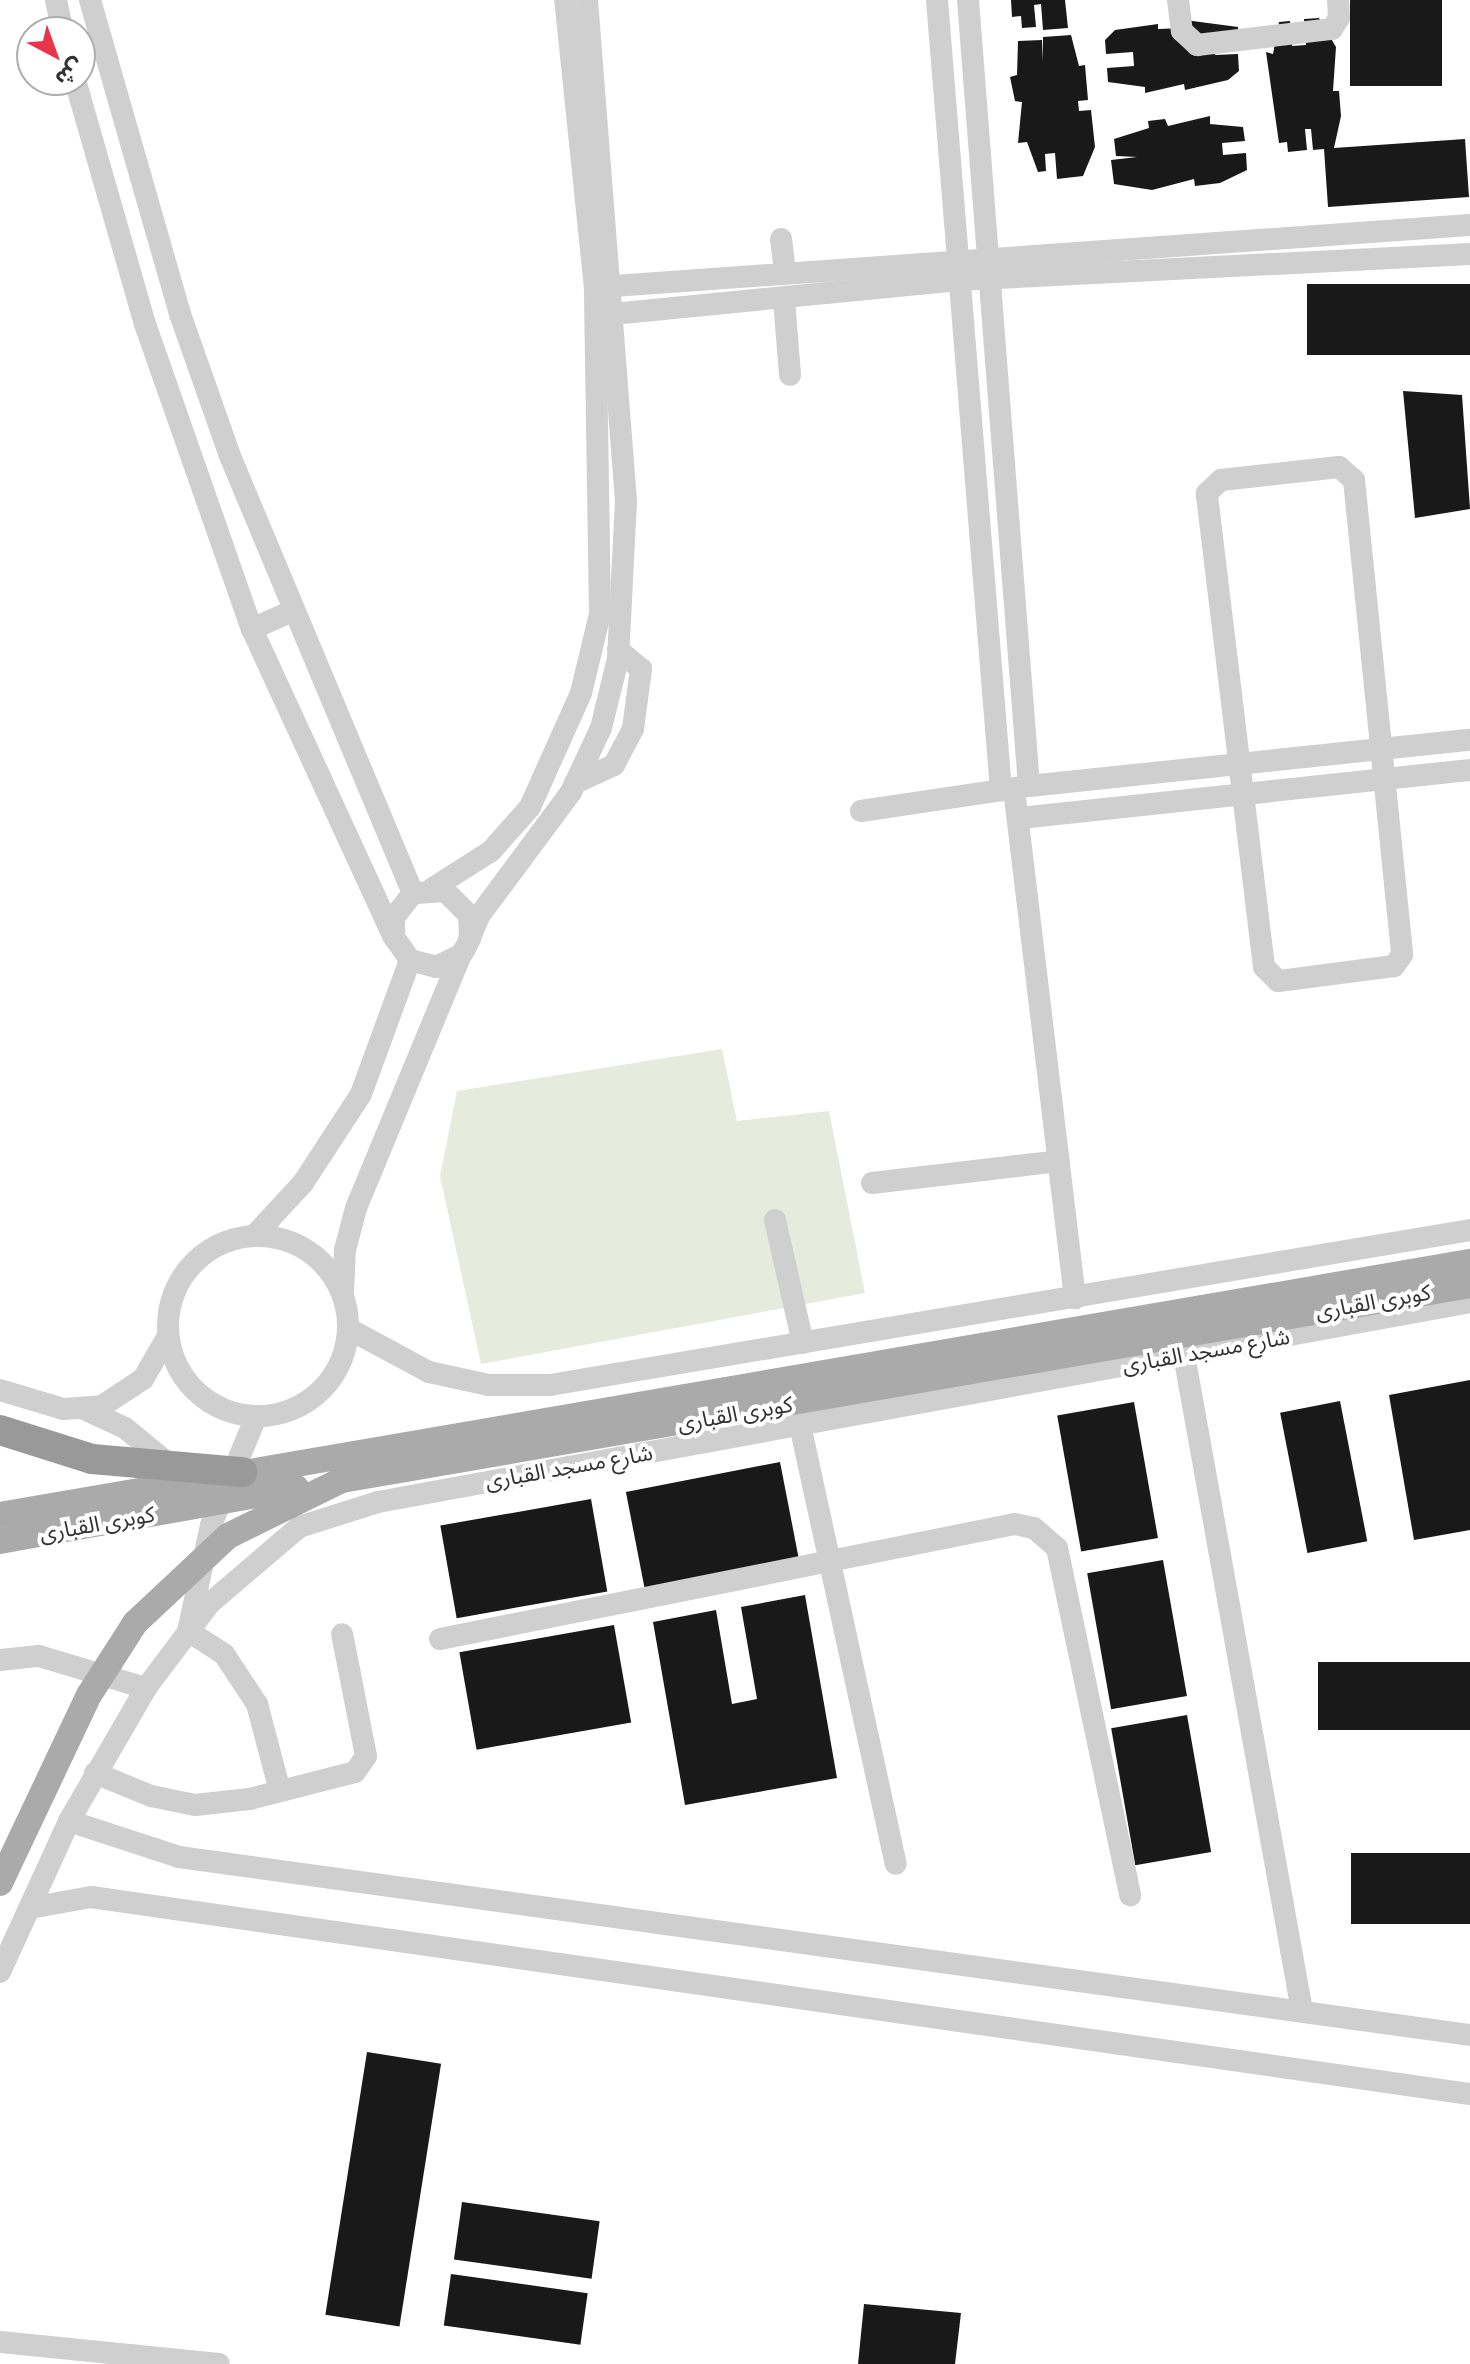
<!DOCTYPE html>
<meta charset="utf-8">
<style>
body{margin:0}
#map{position:relative;width:1470px;height:2364px;overflow:hidden;background:#fff;font-family:"Archivo Narrow","Noto Sans Arabic",sans-serif}
div>[style]{position:absolute}
.green>*{inset:0;background:#e6ebde}
.building>*{inset:0;background:#191919;transform-origin:0 0}
.minor>*{height:22px;margin:-11px;padding:0 11px;transform-origin:11px;border-radius:11px;background:#cfcfcf}
.minor>.ring{margin:-11px;padding:0;box-sizing:content-box;background:none;border:22px solid #cfcfcf;border-radius:50%}
.major>*{height:26px;margin:-13px;padding:0 13px;transform-origin:13px;border-radius:13px;background:#aaa}
.major-bridge>*{height:26px;margin:-13px;padding:0 13px;transform-origin:13px;border-radius:13px;background:#aaa}
.highway-bridge>*{height:30px;margin:-15px;padding:0 15px;transform-origin:15px;border-radius:15px;background:#999}
span{translate:-50% -50%;white-space:nowrap;text-align:center;line-height:1.15;-webkit-text-stroke:8px #fff;paint-order:stroke}
.street-label{font-size:22px;color:#323232}
.north{position:absolute;left:16px;top:16px;width:80px;height:80px;box-sizing:border-box;background:#fff;border:2px solid #adadad;border-radius:50%;rotate:139deg;font-size:22px;font-weight:700;line-height:32px;text-align:center;color:#323232}
.north::after{content:'';display:block;margin:auto;width:28px;height:36px;background:#e8354a;clip-path:polygon(50% 0,100% 100%,50% 72%,0 100%)}
</style>
<div id="map">
<div class="green">
<i style="clip-path:polygon(722px 1049px,737px 1121px,829px 1111px,865px 1293px,481px 1364px,440px 1176px,457px 1091px)"></i>
</div>
<div class="building">
<i style="clip-path:polygon(1011px 0,1065px 0,1068px 28px,1043px 30px,1041px 4px,1034px 5px,1036px 27px,1022px 28px,1021px 16px,1012px 17px)"></i>
<i style="left:1350px;top:0;width:92px;height:86px"></i>
<i style="clip-path:polygon(1319px 18px,1336px 47px,1333px 91px,1339px 91px,1341px 116px,1334px 148px,1465px 139px,1469px 197px,1328px 207px,1324px 149px,1313px 150px,1311px 129px,1305px 129px,1307px 150px,1288px 152px,1287px 142px,1279px 143px,1266px 52px,1273px 54px,1279px 22px,1290px 21px,1292px 46px,1306px 45px,1304px 19px)"></i>
<i style="clip-path:polygon(1185px 20px,1238px 27px,1239px 47px,1215px 47px,1215px 55px,1238px 54px,1239px 71px,1228px 80px,1185px 90px,1184px 84px,1145px 93px,1145px 87px,1108px 82px,1107px 68px,1134px 66px,1133px 52px,1106px 54px,1105px 40px,1115px 30px,1158px 24px,1158px 29px,1185px 28px)"></i>
<i style="clip-path:polygon(1071px 35px,1079px 66px,1085px 65px,1088px 100px,1078px 101px,1079px 111px,1091px 110px,1095px 147px,1083px 176px,1057px 179px,1055px 153px,1045px 154px,1046px 171px,1038px 172px,1027px 142px,1018px 143px,1022px 102px,1015px 101px,1010px 77px,1017px 75px,1018px 41px,1042px 40px,1043px 62px,1043px 37px)"></i>
<i style="clip-path:polygon(1210px 116px,1210px 124px,1243px 127px,1245px 141px,1222px 143px,1223px 155px,1246px 153px,1247px 170px,1220px 183px,1195px 186px,1194px 179px,1152px 190px,1114px 184px,1111px 160px,1137px 157px,1116px 156px,1114px 139px,1149px 128px,1148px 121px,1165px 119px,1168px 126px)"></i>
<i style="left:1470px;top:284px;width:71px;height:163px;rotate:90deg"></i>
<i style="clip-path:polygon(1403px 391px,1462px 395px,1470px 509px,1415px 518px)"></i>
<i style="clip-path:polygon(1470px 1380px,1470px 1530px,1414px 1540px,1389px 1395px)"></i>
<i style="left:1340px;top:1401px;width:143px;height:61px;rotate:79deg"></i>
<i style="left:1134px;top:1402px;width:138px;height:78px;rotate:80deg"></i>
<i style="left:780px;top:1462px;width:98px;height:157px;rotate:79deg"></i>
<i style="left:591px;top:1499px;width:94px;height:153px;rotate:80deg"></i>
<i style="left:1163px;top:1560px;width:138px;height:77px;rotate:80deg"></i>
<i style="clip-path:polygon(805px 1595px,837px 1778px,685px 1805px,653px 1622px,716px 1610px,732px 1704px,757px 1699px,741px 1607px)"></i>
<i style="left:614px;top:1625px;width:99px;height:157px;rotate:80deg"></i>
<i style="left:1470px;top:1662px;width:68px;height:152px;rotate:90deg"></i>
<i style="left:1187px;top:1715px;width:139px;height:77px;rotate:80deg"></i>
<i style="left:1470px;top:1853px;width:71px;height:119px;rotate:90deg"></i>
<i style="left:367px;top:2052px;width:75px;height:266px;rotate:9deg"></i>
<i style="left:462px;top:2202px;width:139px;height:58px;rotate:8deg"></i>
<i style="left:451px;top:2274px;width:138px;height:52px;rotate:8deg"></i>
<i style="clip-path:polygon(864px 2304px,961px 2313px,955px 2364px,858px 2364px)"></i>
</div>
<div class="minor">
<i style="left:56px;top:0;width:33px;rotate:78deg"></i>
<i style="left:90px;top:0;width:327px;rotate:74deg"></i>
<i style="left:180px;top:314px;width:151px;rotate:70.6deg"></i>
<i style="left:230px;top:456px;width:474px;rotate:67.3deg"></i>
<i style="left:937px;top:0;width:793px;rotate:85.37deg"></i>
<i style="left:968px;top:0;width:788px;rotate:85.56deg"></i>
<i style="left:1178px;top:0;width:31px;rotate:83deg"></i>
<i style="left:1182px;top:31px;width:21px;rotate:43deg"></i>
<i style="left:1197px;top:45px;width:136px;rotate:-6.8deg"></i>
<i style="left:1332px;top:29px;width:13px;rotate:-58deg"></i>
<i style="left:1339px;top:18px;width:18px;rotate:-93deg"></i>
<i style="left:75px;top:80px;width:254px;rotate:74deg"></i>
<i style="left:145px;top:324px;width:323px;rotate:70.7deg"></i>
<i style="left:252px;top:629px;width:338px;rotate:65.3deg"></i>
<i style="left:781px;top:239px;width:34px;rotate:83deg"></i>
<i style="left:600px;top:287px;width:872px;rotate:-4.08deg"></i>
<i style="left:784px;top:300px;width:75px;rotate:85.4deg"></i>
<i style="left:602px;top:315px;width:359px;rotate:-5.6deg"></i>
<i style="left:959px;top:280px;width:512px;rotate:-2.91deg"></i>
<i style="left:1339px;top:467px;width:20px;rotate:41deg"></i>
<i style="left:1354px;top:480px;width:477px;rotate:84.2deg"></i>
<i style="left:1402px;top:955px;width:14px;rotate:126deg"></i>
<i style="left:1394px;top:966px;width:117px;rotate:172.6deg"></i>
<i style="left:1278px;top:981px;width:20px;rotate:-135deg"></i>
<i style="left:1264px;top:967px;width:477px;rotate:-96.9deg"></i>
<i style="left:1207px;top:493px;width:19px;rotate:-43deg"></i>
<i style="left:1221px;top:480px;width:119px;rotate:-6.3deg"></i>
<i style="left:252px;top:629px;width:44px;rotate:-24.2deg"></i>
<i style="left:575px;top:783px;width:43px;rotate:-24.8deg"></i>
<i style="left:614px;top:765px;width:41px;rotate:-62.2deg"></i>
<i style="left:633px;top:729px;width:61px;rotate:-82.4deg"></i>
<i style="left:641px;top:669px;width:30px;rotate:-140deg"></i>
<i style="left:1014px;top:789px;width:513px;rotate:83.17deg"></i>
<i style="left:861px;top:811px;width:170px;rotate:-8.5deg"></i>
<i style="left:1029px;top:786px;width:443px;rotate:-6deg"></i>
<i style="left:1020px;top:818px;width:453px;rotate:-6.1deg"></i>
<i style="left:433px;top:888px;width:69px;rotate:-32.5deg"></i>
<i style="left:491px;top:851px;width:59px;rotate:-48.4deg"></i>
<i style="left:530px;top:807px;width:125px;rotate:-65.9deg"></i>
<i style="left:581px;top:693px;width:81px;rotate:-76.5deg"></i>
<i style="left:600px;top:614px;width:326px;rotate:-90.9deg"></i>
<i style="left:595px;top:288px;width:290px;rotate:-95.9deg"></i>
<i style="left:470px;top:939px;width:24px;rotate:-92deg"></i>
<i style="left:469px;top:915px;width:34px;rotate:-135deg"></i>
<i style="left:445px;top:891px;width:32px;rotate:176deg"></i>
<i style="left:413px;top:893px;width:31px;rotate:128deg"></i>
<i style="left:394px;top:917px;width:20px;rotate:90deg"></i>
<i style="left:394px;top:937px;width:28px;rotate:55deg"></i>
<i style="left:410px;top:960px;width:27px;rotate:15deg"></i>
<i style="left:436px;top:967px;width:28px;rotate:-26deg"></i>
<i style="left:461px;top:955px;width:9px;rotate:-58deg"></i>
<i style="left:466px;top:947px;width:34px;rotate:-67deg"></i>
<i style="left:479px;top:916px;width:154px;rotate:-53.4deg"></i>
<i style="left:571px;top:792px;width:71px;rotate:-64.9deg"></i>
<i style="left:601px;top:728px;width:71px;rotate:-76.2deg"></i>
<i style="left:618px;top:659px;width:158px;rotate:-87.1deg"></i>
<i style="left:626px;top:501px;width:503px;rotate:-94.45deg"></i>
<i style="left:872px;top:1183px;width:188px;rotate:-6.7deg"></i>
<i style="left:775px;top:1220px;width:126px;rotate:77.2deg"></i>
<i style="left:255px;top:1235px;width:71px;rotate:-47.3deg"></i>
<i style="left:303px;top:1183px;width:106px;rotate:-56.9deg"></i>
<i style="left:361px;top:1094px;width:143px;rotate:-69.9deg"></i>
<i class="ring" style="left:168px;top:1236px;width:158px;height:158px"></i>
<i style="left:343px;top:1292px;width:42px;rotate:-87.3deg"></i>
<i style="left:345px;top:1250px;width:43px;rotate:-75.3deg"></i>
<i style="left:356px;top:1208px;width:274px;rotate:-67.5deg"></i>
<i style="left:349px;top:1329px;width:91px;rotate:28.3deg"></i>
<i style="left:429px;top:1372px;width:61px;rotate:12.2deg"></i>
<i style="left:489px;top:1385px;width:61px"></i>
<i style="left:550px;top:1385px;width:933px;rotate:-9.56deg"></i>
<i style="left:1184px;top:1355px;width:667px;rotate:79.8deg"></i>
<i style="left:0;top:1390px;width:66px;rotate:16.8deg"></i>
<i style="left:63px;top:1409px;width:39px;rotate:-4deg"></i>
<i style="left:102px;top:1406px;width:49px;rotate:-33.4deg"></i>
<i style="left:143px;top:1379px;width:50px;rotate:-59.8deg"></i>
<i style="left:86px;top:1410px;width:43px;rotate:24.8deg"></i>
<i style="left:125px;top:1428px;width:66px;rotate:39.5deg"></i>
<i style="left:256px;top:1417px;width:117px;rotate:112.6deg"></i>
<i style="left:211px;top:1525px;width:108px;rotate:102.2deg"></i>
<i style="left:188px;top:1631px;width:43px;rotate:32.6deg"></i>
<i style="left:224px;top:1654px;width:60px;rotate:56.6deg"></i>
<i style="left:257px;top:1704px;width:90px;rotate:75.2deg"></i>
<i style="left:800px;top:1425px;width:449px;rotate:77.7deg"></i>
<i style="left:440px;top:1639px;width:586px;rotate:-11.31deg"></i>
<i style="left:1015px;top:1524px;width:19px;rotate:12deg"></i>
<i style="left:1034px;top:1528px;width:30px;rotate:41deg"></i>
<i style="left:1057px;top:1548px;width:355px;rotate:78.1deg"></i>
<i style="left:0;top:1660px;width:39px;rotate:-6deg"></i>
<i style="left:39px;top:1656px;width:112px;rotate:16.7deg"></i>
<i style="left:95px;top:1773px;width:61px;rotate:22.3deg"></i>
<i style="left:151px;top:1796px;width:45px;rotate:11.6deg"></i>
<i style="left:195px;top:1805px;width:55px;rotate:-6.2deg"></i>
<i style="left:250px;top:1799px;width:108px;rotate:-14.4deg"></i>
<i style="left:355px;top:1772px;width:19px;rotate:-55deg"></i>
<i style="left:366px;top:1756px;width:124px;rotate:-101.1deg"></i>
<i style="left:69px;top:1821px;width:116px;rotate:18.1deg"></i>
<i style="left:179px;top:1857px;width:1303px;rotate:7.85deg"></i>
<i style="left:30px;top:1908px;width:62px;rotate:-10.2deg"></i>
<i style="left:91px;top:1897px;width:1393px;rotate:8.13deg"></i>
<i style="left:0;top:1972px;width:166px;rotate:-65.4deg"></i>
<i style="left:69px;top:1821px;width:154px;rotate:-59.9deg"></i>
<i style="left:146px;top:1688px;width:105px;rotate:-53.1deg"></i>
<i style="left:209px;top:1604px;width:118px;rotate:-40.5deg"></i>
<i style="left:299px;top:1527px;width:83px;rotate:-17.6deg"></i>
<i style="left:378px;top:1502px;width:1110px;rotate:-10.38deg"></i>
<i style="left:0;top:2342px;width:220px;rotate:5.7deg"></i>
</div>
<div class="major">
<i style="left:342px;top:1480px;width:1145px;rotate:-9.81deg"></i>
</div>
<div class="major-bridge">
<i style="left:0;top:1515px;width:1492px;rotate:-9.77deg"></i>
<i style="left:0;top:1541px;width:301px;rotate:-10.2deg"></i>
<i style="left:0;top:1883px;width:208px;rotate:-64.7deg"></i>
<i style="left:89px;top:1695px;width:85px;rotate:-57.4deg"></i>
<i style="left:135px;top:1623px;width:127px;rotate:-43.1deg"></i>
<i style="left:228px;top:1536px;width:127px;rotate:-26.2deg"></i>
</div>
<div class="highway-bridge">
<i style="left:0;top:1430px;width:96px;rotate:17.5deg"></i>
<i style="left:92px;top:1459px;width:151px;rotate:5deg"></i>
</div>
<div class="street-label">
<span style="left:1373px;top:1302px;rotate:-10deg">كوبرى القبارى</span>
<span style="left:1206px;top:1351px;rotate:-10deg">شارع مسجد القبارى</span>
<span style="left:735px;top:1414px;rotate:-10deg">كوبرى القبارى</span>
<span style="left:569px;top:1467px;rotate:-10deg">شارع مسجد القبارى</span>
<span style="left:97px;top:1524px;rotate:-10deg">كوبرى القبارى</span>
</div>
<div class="north">ش</div>
</div>
